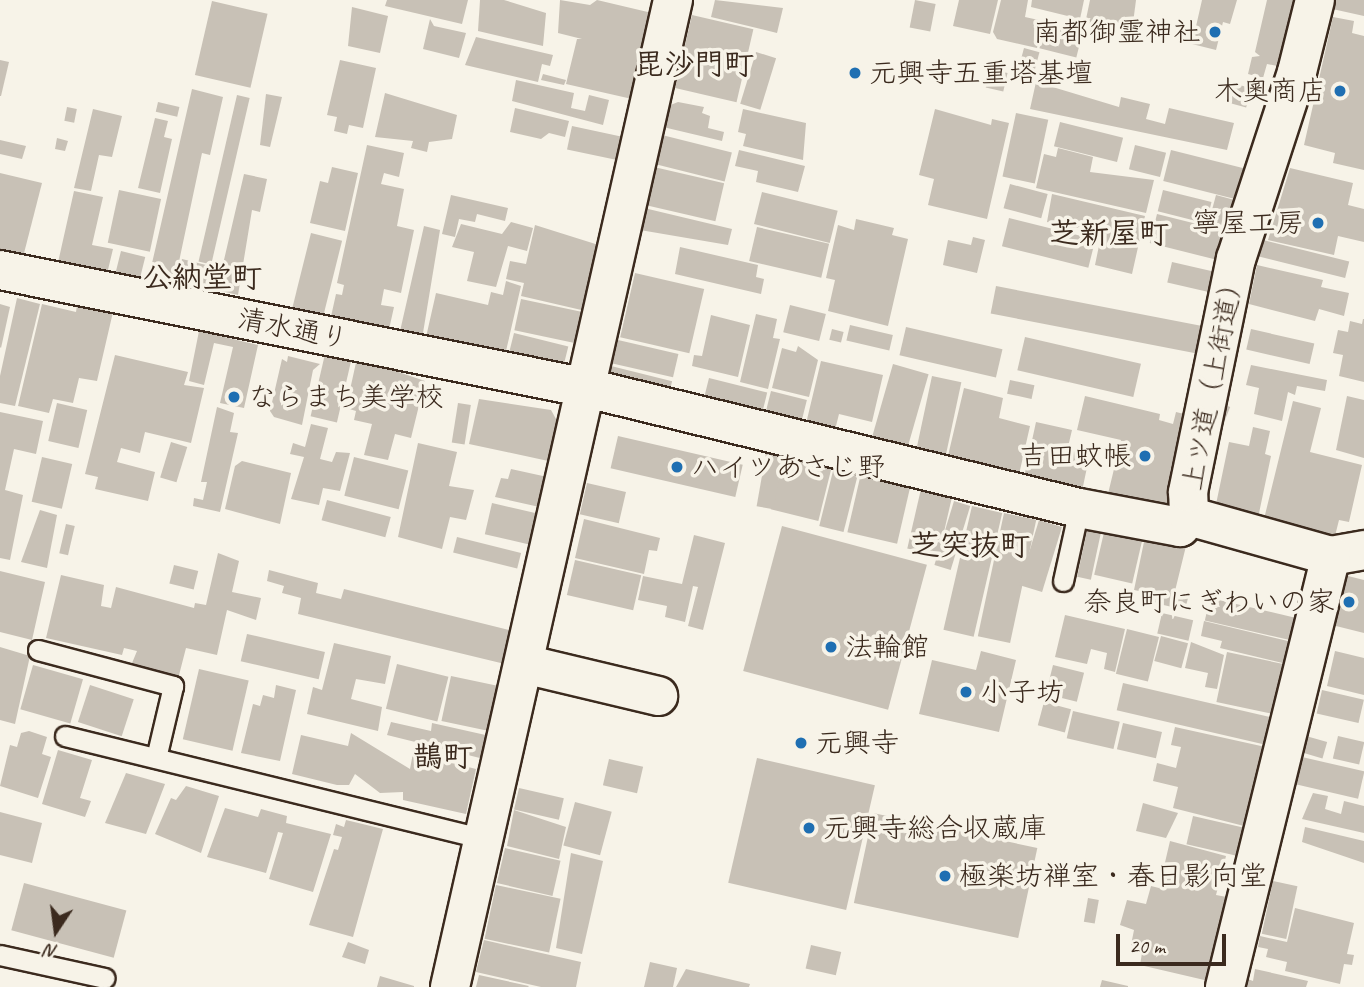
<!DOCTYPE html>
<meta charset="utf-8">
<style>
body{margin:0}
#map{position:relative;width:1364px;height:987px;overflow:hidden;background:#f7f3e8;font-family:Caveat,"Klee One",sans-serif}
div>[style]{position:absolute}
.building>*{inset:0;background:#c8c1b6;transform-origin:0 0}
.roads{filter:drop-shadow(2px 0 #3b2a1e) drop-shadow(-2px 0 #3b2a1e) drop-shadow(0 2px #3b2a1e) drop-shadow(0 -2px #3b2a1e)}
.lane>*{height:19px;margin:-9.5px;padding:0 9.5px;transform-origin:9.5px;border-radius:9.5px;background:#f7f3e8}
.street>*{height:38px;margin:-19px;padding:0 19px;transform-origin:19px;border-radius:19px;background:#f7f3e8}
.dots>*{width:19px;height:19px;translate:-50% -50%;box-sizing:border-box;border:4px solid #f7f3e8;border-radius:50%}
span{translate:-50% -50%;white-space:nowrap;text-align:center;line-height:1.15;-webkit-text-stroke:7px #f7f3e8;paint-order:stroke}
.poi-label{font-size:28px;color:#3b2a1e}
.right{translate:-100% -50%;text-align:right}
.left{translate:0 -50%;text-align:left}
.street-label{font-size:28px;color:#3b2a1e}
.neighbourhood-label{font-size:30px;color:#3b2a1e;font-weight:700}
.north{position:absolute;left:21px;top:896px;width:70px;height:70px;-webkit-text-stroke:5px #f7f3e8;paint-order:stroke;rotate:193deg;font-size:19px;font-weight:700;line-height:28px;text-align:center;color:#3b2a1e}
.north::after{content:'';display:block;margin:auto;width:24px;height:32px;background:#3b2a1e;clip-path:polygon(50% 0,100% 100%,50% 72%,0 100%)}
.scale{position:absolute;left:1116px;top:934px;width:110px;height:32px;box-sizing:border-box;border:4px solid #3b2a1e;border-top:0;padding-left:9px;font-size:21px;line-height:24px;white-space:nowrap;color:#3b2a1e;-webkit-text-stroke:5px #f7f3e8;paint-order:stroke}
</style>
<div id="map">
<div class="building">
<i style="clip-path:polygon(387px 0,468px 0,462px 24px,385px 6px)"></i>
<i style="clip-path:polygon(480px 0,504px 0,546px 13px,543px 46px,478px 31px)"></i>
<i style="clip-path:polygon(560px 0,590px 5px,597px 0,652px 13px,632px 99px,566px 84px,577px 39px,582px 39px,558px 33px)"></i>
<i style="clip-path:polygon(715px 0,783px 8px,777px 33px,711px 17px)"></i>
<i style="left:915px;top:0;width:21px;height:28px;rotate:11deg"></i>
<i style="clip-path:polygon(959px 0,998px 0,990px 34px,953px 26px)"></i>
<i style="clip-path:polygon(1001px 0,1028px 0,1025px 17px,1043px 21px,1037px 48px,997px 39px,993px 32px)"></i>
<i style="clip-path:polygon(1032px 0,1084px 0,1080px 19px,1031px 7px)"></i>
<i style="clip-path:polygon(1090px 0,1136px 0,1132px 31px,1085px 24px)"></i>
<i style="clip-path:polygon(1202px 0,1237px 0,1230px 24px,1223px 22px,1216px 50px,1192px 44px)"></i>
<i style="clip-path:polygon(1267px 0,1298px 0,1283px 67px,1267px 64px,1263px 78px,1248px 74px,1252px 57px,1260px 56px,1255px 52px)"></i>
<i style="clip-path:polygon(1330px 0,1364px 0,1364px 16px,1328px 8px)"></i>
<i style="left:212px;top:1px;width:57px;height:76px;rotate:13deg"></i>
<i style="clip-path:polygon(352px 7px,388px 16px,380px 53px,348px 46px)"></i>
<i style="left:692px;top:15px;width:63px;height:75px;rotate:13deg"></i>
<i style="clip-path:polygon(1333px 17px,1354px 21px,1352px 33px,1364px 36px,1364px 170px,1333px 163px,1335px 153px,1304px 145px)"></i>
<i style="clip-path:polygon(430px 19px,434px 26px,466px 33px,459px 58px,423px 49px)"></i>
<i style="left:1046px;top:22px;width:38px;height:27px;rotate:14deg"></i>
<i style="clip-path:polygon(476px 37px,553px 55px,550px 66px,542px 64px,538px 82px,465px 65px)"></i>
<i style="left:1024px;top:48px;width:16px;height:29px;rotate:15deg"></i>
<i style="left:756px;top:52px;width:21px;height:54px;rotate:17deg"></i>
<i style="clip-path:polygon(0 60px,9px 62px,1px 96px,0 96px)"></i>
<i style="clip-path:polygon(340px 60px,376px 68px,363px 128px,349px 125px,347px 134px,334px 131px,337px 117px,327px 115px)"></i>
<i style="left:990px;top:69px;width:18px;height:19px;rotate:13deg"></i>
<i style="clip-path:polygon(543px 74px,566px 80px,564px 85px,541px 80px)"></i>
<i style="clip-path:polygon(516px 80px,574px 93px,571px 108px,585px 111px,589px 95px,609px 100px,603px 125px,512px 101px)"></i>
<i style="clip-path:polygon(1036px 82px,1119px 107px,1121px 97px,1150px 104px,1146px 119px,1165px 124px,1169px 108px,1234px 123px,1227px 150px,1030px 109px)"></i>
<i style="left:1232px;top:83px;width:20px;height:20px;rotate:15deg"></i>
<i style="clip-path:polygon(192px 89px,223px 97px,210px 155px,202px 153px,173px 290px,147px 285px)"></i>
<i style="clip-path:polygon(385px 93px,457px 115px,452px 139px,429px 142px,427px 152px,411px 148px,413px 141px,375px 137px)"></i>
<i style="clip-path:polygon(266px 94px,282px 97px,270px 147px,260px 145px)"></i>
<i style="left:237px;top:95px;width:13px;height:171px;rotate:13deg"></i>
<i style="left:158px;top:102px;width:22px;height:10px;rotate:13deg"></i>
<i style="clip-path:polygon(678px 102px,704px 107px,702px 113px,710px 116px,708px 128px,724px 132px,722px 141px,663px 127px,668px 106px)"></i>
<i style="left:67px;top:107px;width:10px;height:14px;rotate:11deg"></i>
<i style="clip-path:polygon(515px 108px,569px 121px,565px 137px,549px 133px,541px 139px,510px 132px)"></i>
<i style="clip-path:polygon(93px 109px,122px 116px,112px 157px,99px 155px,91px 191px,74px 188px)"></i>
<i style="clip-path:polygon(743px 109px,806px 123px,803px 160px,743px 146px,746px 134px,738px 132px)"></i>
<i style="clip-path:polygon(935px 109px,991px 125px,992px 119px,1009px 123px,987px 219px,928px 205px,934px 179px,919px 175px)"></i>
<i style="left:1016px;top:113px;width:33px;height:65px;rotate:12deg"></i>
<i style="clip-path:polygon(155px 118px,168px 121px,164px 137px,172px 139px,160px 193px,138px 188px)"></i>
<i style="left:1060px;top:122px;width:65px;height:25px;rotate:14deg"></i>
<i style="left:572px;top:126px;width:56px;height:24px;rotate:12deg"></i>
<i style="left:662px;top:135px;width:72px;height:30px;rotate:14deg"></i>
<i style="clip-path:polygon(57px 138px,68px 141px,65px 151px,55px 149px)"></i>
<i style="clip-path:polygon(0 140px,26px 146px,22px 159px,0 154px)"></i>
<i style="clip-path:polygon(367px 145px,404px 153px,399px 177px,384px 173px,381px 184px,404px 189px,397px 226px,414px 230px,401px 293px,384px 289px,381px 305px,394px 307px,388px 334px,330px 321px,336px 294px,342px 295px,344px 285px,337px 283px)"></i>
<i style="left:1135px;top:145px;width:32px;height:25px;rotate:14deg"></i>
<i style="clip-path:polygon(1058px 148px,1093px 157px,1090px 172px,1154px 180px,1146px 213px,1036px 188px,1044px 154px,1056px 157px)"></i>
<i style="clip-path:polygon(739px 150px,805px 166px,798px 192px,756px 182px,758px 171px,735px 166px)"></i>
<i style="left:1171px;top:150px;width:77px;height:32px;rotate:14deg"></i>
<i style="clip-path:polygon(332px 167px,358px 173px,345px 231px,310px 223px,320px 181px,328px 183px)"></i>
<i style="left:654px;top:167px;width:72px;height:39px;rotate:13deg"></i>
<i style="clip-path:polygon(1290px 168px,1353px 183px,1348px 205px,1364px 209px,1364px 242px,1338px 236px,1334px 255px,1268px 240px)"></i>
<i style="clip-path:polygon(0 173px,42px 183px,22px 261px,0 256px)"></i>
<i style="clip-path:polygon(244px 174px,267px 179px,260px 212px,252px 210px,238px 295px,217px 290px)"></i>
<i style="left:1010px;top:184px;width:39px;height:25px;rotate:15deg"></i>
<i style="left:119px;top:190px;width:43px;height:54px;rotate:12deg"></i>
<i style="left:1163px;top:190px;width:50px;height:22px;rotate:14deg"></i>
<i style="clip-path:polygon(74px 191px,103px 197px,92px 245px,113px 249px,106px 278px,57px 267px)"></i>
<i style="left:762px;top:192px;width:78px;height:33px;rotate:14deg"></i>
<i style="clip-path:polygon(1052px 194px,1145px 216px,1132px 274px,1095px 265px,1101px 236px,1047px 222px)"></i>
<i style="clip-path:polygon(451px 195px,508px 208px,505px 221px,477px 214px,475px 222px,459px 219px,455px 237px,442px 234px)"></i>
<i style="left:1216px;top:195px;width:24px;height:29px;rotate:15deg"></i>
<i style="clip-path:polygon(644px 208px,732px 229px,728px 245px,640px 230px)"></i>
<i style="left:1157px;top:214px;width:73px;height:30px;rotate:14deg"></i>
<i style="left:1009px;top:218px;width:89px;height:29px;rotate:14deg"></i>
<i style="clip-path:polygon(856px 219px,894px 228px,892px 235px,908px 239px,888px 326px,828px 311px,835px 280px,826px 278px,838px 225px,854px 230px)"></i>
<i style="clip-path:polygon(511px 222px,533px 228px,527px 251px,508px 246px,496px 287px,467px 281px,474px 252px,452px 247px,461px 224px,502px 234px)"></i>
<i style="clip-path:polygon(535px 225px,605px 247px,590px 312px,521px 296px,524px 283px,506px 279px,510px 261px,526px 264px)"></i>
<i style="clip-path:polygon(424px 226px,440px 230px,421px 345px,398px 340px)"></i>
<i style="left:757px;top:227px;width:74px;height:35px;rotate:13deg"></i>
<i style="left:311px;top:233px;width:32px;height:84px;rotate:14deg"></i>
<i style="clip-path:polygon(973px 237px,985px 240px,977px 273px,943px 265px,948px 240px,971px 245px)"></i>
<i style="left:1259px;top:239px;width:93px;height:17px;rotate:14deg"></i>
<i style="clip-path:polygon(680px 247px,758px 265px,756px 277px,764px 279px,761px 294px,675px 274px)"></i>
<i style="left:121px;top:251px;width:25px;height:30px;rotate:14deg"></i>
<i style="left:182px;top:259px;width:33px;height:30px;rotate:14deg"></i>
<i style="left:1172px;top:262px;width:48px;height:21px;rotate:13deg"></i>
<i style="clip-path:polygon(1257px 265px,1323px 280px,1321px 287px,1349px 293px,1344px 316px,1319px 309px,1315px 321px,1249px 304px)"></i>
<i style="left:635px;top:273px;width:71px;height:66px;rotate:13deg"></i>
<i style="clip-path:polygon(506px 281px,521px 286px,503px 364px,424px 346px,436px 293px,488px 305px,491px 292px,503px 295px)"></i>
<i style="left:996px;top:286px;width:210px;height:28px;rotate:11deg"></i>
<i style="clip-path:polygon(17px 298px,40px 304px,15px 406px,0 403px,0 376px)"></i>
<i style="left:521px;top:299px;width:70px;height:32px;rotate:12deg"></i>
<i style="clip-path:polygon(0 304px,10px 307px,1px 348px,0 347px)"></i>
<i style="clip-path:polygon(42px 304px,76px 312px,77px 305px,113px 312px,97px 381px,79px 378px,73px 403px,53px 399px,49px 413px,18px 406px)"></i>
<i style="left:790px;top:305px;width:37px;height:28px;rotate:14deg"></i>
<i style="clip-path:polygon(756px 314px,777px 319px,773px 338px,780px 339px,768px 389px,740px 382px)"></i>
<i style="clip-path:polygon(711px 315px,750px 325px,738px 377px,692px 366px,694px 355px,702px 356px)"></i>
<i style="clip-path:polygon(1363px 319px,1364px 319px,1364px 382px,1339px 376px,1343px 355px,1333px 353px,1338px 330px,1348px 332px,1350px 321px,1362px 324px)"></i>
<i style="left:850px;top:325px;width:44px;height:16px;rotate:13deg"></i>
<i style="left:906px;top:327px;width:99px;height:29px;rotate:13deg"></i>
<i style="left:832px;top:329px;width:12px;height:11px;rotate:14deg"></i>
<i style="left:1251px;top:329px;width:65px;height:21px;rotate:13deg"></i>
<i style="clip-path:polygon(199px 331px,258px 345px,244px 408px,220px 403px,233px 347px,214px 343px,204px 385px,189px 381px)"></i>
<i style="left:514px;top:333px;width:56px;height:33px;rotate:14deg"></i>
<i style="left:1025px;top:337px;width:119px;height:34px;rotate:13deg"></i>
<i style="left:618px;top:340px;width:62px;height:24px;rotate:13deg"></i>
<i style="clip-path:polygon(798px 346px,818px 360px,809px 397px,772px 388px,782px 348px,796px 352px)"></i>
<i style="left:325px;top:354px;width:27px;height:64px;rotate:13deg"></i>
<i style="clip-path:polygon(115px 355px,188px 372px,184px 385px,204px 388px,191px 443px,145px 432px,140px 453px,121px 448px,117px 462px,155px 472px,148px 501px,95px 489px,98px 477px,85px 474px)"></i>
<i style="clip-path:polygon(288px 356px,320px 364px,313px 370px,302px 425px,274px 417px,270px 411px,282px 359px,287px 362px)"></i>
<i style="clip-path:polygon(357px 358px,425px 381px,411px 438px,395px 434px,388px 460px,364px 455px,372px 424px,354px 420px,356px 411px,346px 408px)"></i>
<i style="clip-path:polygon(821px 361px,883px 375px,872px 422px,839px 414px,833px 438px,804px 432px)"></i>
<i style="left:893px;top:364px;width:37px;height:85px;rotate:16deg"></i>
<i style="clip-path:polygon(1251px 365px,1327px 380px,1325px 391px,1297px 386px,1295px 395px,1288px 392px,1282px 421px,1254px 414px,1259px 388px,1246px 385px)"></i>
<i style="left:611px;top:366px;width:63px;height:21px;rotate:14deg"></i>
<i style="left:932px;top:376px;width:30px;height:79px;rotate:12deg"></i>
<i style="left:709px;top:378px;width:60px;height:31px;rotate:14deg"></i>
<i style="left:1010px;top:380px;width:25px;height:14px;rotate:12deg"></i>
<i style="clip-path:polygon(964px 388px,1003px 398px,999px 418px,1030px 426px,1018px 479px,947px 460px)"></i>
<i style="left:771px;top:391px;width:37px;height:32px;rotate:14deg"></i>
<i style="clip-path:polygon(1085px 396px,1160px 414px,1159px 420px,1173px 424px,1176px 412px,1184px 414px,1170px 472px,1178px 474px,1169px 513px,1107px 498px,1121px 440px,1077px 430px)"></i>
<i style="clip-path:polygon(1347px 396px,1364px 400px,1364px 458px,1336px 450px)"></i>
<i style="clip-path:polygon(479px 399px,551px 410px,561px 428px,553px 462px,469px 444px)"></i>
<i style="clip-path:polygon(1293px 401px,1321px 408px,1310px 452px,1362px 465px,1349px 522px,1339px 520px,1335px 536px,1264px 519px)"></i>
<i style="left:57px;top:403px;width:31px;height:39px;rotate:13deg"></i>
<i style="left:458px;top:403px;width:13px;height:40px;rotate:9deg"></i>
<i style="left:1220px;top:403px;width:11px;height:30px;rotate:22deg"></i>
<i style="clip-path:polygon(217px 407px,234px 413px,230px 432px,238px 433px,220px 512px,193px 506px,194px 498px,203px 500px,207px 482px,201px 482px)"></i>
<i style="clip-path:polygon(0 412px,43px 421px,36px 454px,14px 449px,5px 490px,23px 495px,10px 560px,0 558px)"></i>
<i style="clip-path:polygon(1036px 422px,1072px 430px,1068px 447px,1090px 453px,1081px 496px,1023px 482px)"></i>
<i style="clip-path:polygon(311px 424px,328px 428px,320px 459px,332px 462px,336px 452px,350px 453px,340px 491px,323px 488px,319px 505px,291px 499px,304px 457px,290px 454px,293px 443px,305px 447px)"></i>
<i style="clip-path:polygon(1253px 427px,1270px 431px,1265px 454px,1271px 456px,1258px 518px,1215px 509px,1229px 442px,1249px 446px)"></i>
<i style="left:618px;top:436px;width:128px;height:33px;rotate:13deg"></i>
<i style="left:171px;top:442px;width:17px;height:37px;rotate:17deg"></i>
<i style="clip-path:polygon(418px 443px,457px 452px,449px 486px,474px 490px,466px 520px,450px 517px,442px 549px,398px 537px)"></i>
<i style="left:786px;top:448px;width:49px;height:63px;rotate:14deg"></i>
<i style="left:766px;top:453px;width:17px;height:54px;rotate:10deg"></i>
<i style="left:42px;top:457px;width:31px;height:46px;rotate:13deg"></i>
<i style="left:354px;top:457px;width:56px;height:40px;rotate:14deg"></i>
<i style="clip-path:polygon(242px 461px,291px 473px,280px 524px,225px 509px,235px 466px)"></i>
<i style="left:835px;top:463px;width:25px;height:65px;rotate:14deg"></i>
<i style="clip-path:polygon(511px 469px,552px 478px,544px 508px,495px 497px,501px 478px,508px 479px)"></i>
<i style="left:862px;top:469px;width:51px;height:65px;rotate:13deg"></i>
<i style="left:587px;top:483px;width:40px;height:32px;rotate:13deg"></i>
<i style="left:921px;top:489px;width:32px;height:61px;rotate:13deg"></i>
<i style="left:327px;top:500px;width:66px;height:21px;rotate:15deg"></i>
<i style="left:954px;top:501px;width:17px;height:67px;rotate:17deg"></i>
<i style="left:492px;top:503px;width:52px;height:32px;rotate:13deg"></i>
<i style="left:972px;top:506px;width:31px;height:127px;rotate:13deg"></i>
<i style="clip-path:polygon(40px 510px,57px 515px,47px 568px,21px 562px)"></i>
<i style="left:1004px;top:513px;width:33px;height:126px;rotate:12deg"></i>
<i style="clip-path:polygon(584px 519px,660px 538px,657px 551px,649px 550px,644px 574px,575px 558px)"></i>
<i style="left:1039px;top:520px;width:24px;height:68px;rotate:17deg"></i>
<i style="left:66px;top:524px;width:9px;height:30px;rotate:13deg"></i>
<i style="left:782px;top:526px;width:150px;height:150px;rotate:15deg"></i>
<i style="left:1088px;top:526px;width:14px;height:52px;rotate:12deg"></i>
<i style="left:1105px;top:528px;width:39px;height:48px;rotate:13deg"></i>
<i style="clip-path:polygon(694px 535px,725px 543px,703px 630px,688px 626px,698px 587px,693px 586px,685px 622px,665px 617px,667px 606px,638px 600px,643px 576px,682px 584px)"></i>
<i style="left:457px;top:537px;width:66px;height:16px;rotate:14deg"></i>
<i style="clip-path:polygon(1145px 537px,1186px 546px,1175px 591px,1189px 594px,1185px 610px,1142px 600px,1144px 592px,1134px 590px)"></i>
<i style="clip-path:polygon(218px 553px,239px 561px,232px 592px,261px 598px,256px 620px,227px 610px,217px 655px,186px 648px,178px 679px,130px 668px,137px 651px,124px 648px,122px 655px,46px 638px,61px 575px,104px 585px,101px 606px,111px 608px,116px 587px,194px 608px,195px 603px,206px 605px)"></i>
<i style="left:575px;top:560px;width:68px;height:36px;rotate:13deg"></i>
<i style="left:174px;top:565px;width:25px;height:19px;rotate:14deg"></i>
<i style="clip-path:polygon(269px 570px,318px 583px,316px 593px,341px 599px,344px 589px,517px 632px,509px 665px,298px 614px,301px 598px,282px 593px,284px 586px,267px 581px)"></i>
<i style="clip-path:polygon(0 571px,45px 582px,32px 640px,0 632px)"></i>
<i style="clip-path:polygon(1340px 574px,1364px 580px,1364px 633px,1328px 624px)"></i>
<i style="left:1210px;top:598px;width:94px;height:23px;rotate:13deg"></i>
<i style="left:1162px;top:613px;width:32px;height:21px;rotate:13deg"></i>
<i style="clip-path:polygon(1065px 615px,1125px 629px,1115px 672px,1104px 669px,1107px 653px,1091px 649px,1087px 664px,1055px 657px)"></i>
<i style="clip-path:polygon(1204px 621px,1296px 643px,1291px 665px,1220px 648px,1222px 641px,1201px 636px)"></i>
<i style="left:1127px;top:629px;width:33px;height:46px;rotate:14deg"></i>
<i style="left:247px;top:634px;width:80px;height:28px;rotate:13deg"></i>
<i style="left:1161px;top:636px;width:28px;height:26px;rotate:15deg"></i>
<i style="clip-path:polygon(1191px 642px,1224px 655px,1217px 689px,1205px 687px,1208px 673px,1185px 668px)"></i>
<i style="clip-path:polygon(334px 643px,391px 656px,385px 684px,356px 679px,351px 699px,382px 707px,378px 731px,307px 714px,313px 687px,322px 690px)"></i>
<i style="clip-path:polygon(0 647px,30px 656px,15px 724px,0 720px)"></i>
<i style="clip-path:polygon(981px 651px,1016px 660px,999px 732px,919px 714px,932px 660px,976px 670px)"></i>
<i style="clip-path:polygon(1335px 651px,1364px 658px,1364px 695px,1327px 686px)"></i>
<i style="left:1227px;top:652px;width:66px;height:51px;rotate:12deg"></i>
<i style="left:397px;top:664px;width:53px;height:46px;rotate:14deg"></i>
<i style="left:33px;top:665px;width:52px;height:46px;rotate:16deg"></i>
<i style="left:1053px;top:665px;width:32px;height:30px;rotate:14deg"></i>
<i style="left:199px;top:669px;width:51px;height:72px;rotate:13deg"></i>
<i style="left:451px;top:676px;width:51px;height:46px;rotate:12deg"></i>
<i style="left:1123px;top:683px;width:160px;height:28px;rotate:13deg"></i>
<i style="left:90px;top:685px;width:46px;height:39px;rotate:18deg"></i>
<i style="clip-path:polygon(276px 685px,296px 690px,280px 761px,241px 753px,253px 704px,260px 706px,263px 695px,274px 698px)"></i>
<i style="left:1322px;top:690px;width:43px;height:24px;rotate:13deg"></i>
<i style="left:1044px;top:702px;width:28px;height:24px;rotate:15deg"></i>
<i style="left:1073px;top:711px;width:48px;height:28px;rotate:13deg"></i>
<i style="clip-path:polygon(391px 722px,431px 731px,432px 723px,490px 736px,484px 759px,387px 735px)"></i>
<i style="left:1123px;top:723px;width:40px;height:27px;rotate:13deg"></i>
<i style="clip-path:polygon(1175px 727px,1270px 748px,1252px 828px,1173px 808px,1178px 787px,1153px 781px,1157px 763px,1176px 768px,1181px 747px,1171px 745px)"></i>
<i style="clip-path:polygon(29px 731px,47px 737px,42px 754px,51px 757px,38px 798px,0 786px,10px 745px,17px 747px,21px 733px)"></i>
<i style="clip-path:polygon(351px 733px,410px 769px,413px 753px,476px 769px,466px 814px,403px 800px,403px 792px,380px 793px,355px 774px,349px 785px,337px 785px,292px 774px,301px 735px,348px 746px)"></i>
<i style="left:1306px;top:736px;width:22px;height:17px;rotate:16deg"></i>
<i style="left:1338px;top:736px;width:27px;height:23px;rotate:13deg"></i>
<i style="clip-path:polygon(58px 750px,92px 760px,80px 798px,91px 801px,85px 817px,42px 804px)"></i>
<i style="left:1302px;top:757px;width:64px;height:28px;rotate:13deg"></i>
<i style="left:757px;top:758px;width:121px;height:128px;rotate:13deg"></i>
<i style="left:609px;top:759px;width:35px;height:27px;rotate:13deg"></i>
<i style="clip-path:polygon(126px 773px,165px 784px,146px 834px,105px 823px)"></i>
<i style="clip-path:polygon(186px 786px,219px 796px,201px 853px,155px 834px,171px 798px,176px 800px)"></i>
<i style="left:519px;top:788px;width:46px;height:22px;rotate:13deg"></i>
<i style="clip-path:polygon(1313px 793px,1328px 796px,1325px 809px,1341px 814px,1344px 801px,1364px 806px,1364px 833px,1302px 819px)"></i>
<i style="left:575px;top:802px;width:38px;height:45px;rotate:15deg"></i>
<i style="clip-path:polygon(1143px 803px,1178px 813px,1166px 838px,1136px 831px)"></i>
<i style="clip-path:polygon(225px 808px,258px 817px,261px 809px,287px 816px,286px 823px,331px 834px,313px 892px,269px 879px,283px 833px,278px 832px,266px 873px,207px 857px)"></i>
<i style="clip-path:polygon(514px 810px,566px 827px,559px 859px,507px 846px)"></i>
<i style="clip-path:polygon(0 812px,42px 823px,32px 863px,0 855px)"></i>
<i style="left:873px;top:813px;width:168px;height:92px;rotate:12deg"></i>
<i style="left:1193px;top:816px;width:57px;height:29px;rotate:13deg"></i>
<i style="clip-path:polygon(346px 820px,383px 829px,353px 937px,309px 925px,334px 849px,338px 850px,342px 837px,333px 835px,336px 824px,344px 827px)"></i>
<i style="clip-path:polygon(1305px 827px,1364px 841px,1364px 863px,1302px 842px)"></i>
<i style="clip-path:polygon(1170px 841px,1226px 856px,1216px 895px,1232px 898px,1213px 982px,1140px 965px,1143px 947px,1131px 945px,1134px 930px,1120px 925px,1127px 900px,1146px 904px,1151px 886px,1159px 888px)"></i>
<i style="left:505px;top:848px;width:57px;height:36px;rotate:13deg"></i>
<i style="clip-path:polygon(571px 853px,603px 861px,582px 954px,556px 948px)"></i>
<i style="left:1273px;top:881px;width:25px;height:54px;rotate:12deg"></i>
<i style="left:24px;top:883px;width:106px;height:49px;rotate:15deg"></i>
<i style="left:496px;top:885px;width:66px;height:55px;rotate:12deg"></i>
<i style="left:1088px;top:898px;width:11px;height:24px;rotate:10deg"></i>
<i style="clip-path:polygon(1295px 908px,1354px 923px,1347px 954px,1354px 955px,1352px 965px,1344px 964px,1340px 984px,1285px 971px,1287px 962px,1266px 957px,1268px 949px,1258px 947px,1260px 936px,1287px 942px)"></i>
<i style="clip-path:polygon(484px 940px,581px 962px,576px 987px,541px 987px,476px 972px)"></i>
<i style="clip-path:polygon(348px 942px,369px 950px,365px 964px,342px 957px)"></i>
<i style="left:811px;top:945px;width:31px;height:24px;rotate:13deg"></i>
<i style="clip-path:polygon(650px 962px,677px 968px,673px 987px,644px 987px)"></i>
<i style="clip-path:polygon(686px 969px,750px 984px,749px 987px,676px 987px)"></i>
<i style="clip-path:polygon(1255px 969px,1308px 981px,1306px 987px,1243px 987px,1245px 978px,1253px 981px)"></i>
<i style="clip-path:polygon(479px 975px,529px 986px,528px 987px,476px 987px)"></i>
<i style="clip-path:polygon(380px 976px,414px 986px,414px 987px,377px 987px)"></i>
<i style="clip-path:polygon(1102px 980px,1128px 986px,1128px 987px,1100px 987px)"></i>
</div>
<div class="roads">
<div class="lane">
<i style="left:1063px;top:581px;width:75px;rotate:-77.6deg"></i>
<i style="left:38px;top:650px;width:140px;rotate:14.9deg"></i>
<i style="left:173px;top:686px;width:74px;rotate:103.3deg"></i>
<i style="left:65px;top:736px;width:431px;rotate:13.8deg"></i>
<i style="left:0;top:955px;width:107px;rotate:12.4deg"></i>
</div>
<div class="street">
<i style="left:0;top:270px;width:599px;rotate:11.37deg"></i>
<i style="left:587px;top:388px;width:506px;rotate:13.71deg"></i>
<i style="left:1079px;top:508px;width:103px;rotate:10.7deg"></i>
<i style="left:1180px;top:527px;width:14px;rotate:-51deg"></i>
<i style="left:1331px;top:556px;width:34px;rotate:-10deg"></i>
<i style="left:524px;top:664px;width:138px;rotate:13.4deg"></i>
<i style="left:450px;top:987px;width:1012px;rotate:-77.27deg"></i>
<i style="left:1225px;top:987px;width:444px;rotate:-76.2deg"></i>
<i style="left:1331px;top:556px;width:148px;rotate:-164.3deg"></i>
<i style="left:1189px;top:516px;width:24px;rotate:-92deg"></i>
<i style="left:1188px;top:492px;width:238px;rotate:-78.4deg"></i>
<i style="left:1236px;top:259px;width:197px;rotate:-71.9deg"></i>
<i style="left:1297px;top:72px;width:74px;rotate:-76deg"></i>
</div>
</div>
<div class="dots">
<i style="left:1215px;top:32px;background:#1f6fb2"></i>
<i style="left:855px;top:73px;background:#1f6fb2"></i>
<i style="left:1340px;top:91px;background:#1f6fb2"></i>
<i style="left:1318px;top:223px;background:#1f6fb2"></i>
<i style="left:234px;top:397px;background:#1f6fb2"></i>
<i style="left:1145px;top:456px;background:#1f6fb2"></i>
<i style="left:677px;top:467px;background:#1f6fb2"></i>
<i style="left:1349px;top:602px;background:#1f6fb2"></i>
<i style="left:831px;top:647px;background:#1f6fb2"></i>
<i style="left:966px;top:692px;background:#1f6fb2"></i>
<i style="left:801px;top:743px;background:#1f6fb2"></i>
<i style="left:809px;top:828px;background:#1f6fb2"></i>
<i style="left:945px;top:876px;background:#1f6fb2"></i>
</div>
<div class="poi-label">
<span class="right" style="left:1201px;top:32px">南都御霊神社</span>
<span class="left" style="left:869px;top:73px">元興寺五重塔基壇</span>
<span class="right" style="left:1326px;top:91px">木奧商店</span>
<span class="right" style="left:1304px;top:223px">寧屋工房</span>
<span class="left" style="left:248px;top:397px">ならまち美学校</span>
<span class="right" style="left:1131px;top:456px">吉田蚊帳</span>
<span class="left" style="left:691px;top:467px">ハイツあさじ野</span>
<span class="right" style="left:1335px;top:602px">奈良町にぎわいの家</span>
<span class="left" style="left:845px;top:647px">法輪館</span>
<span class="left" style="left:980px;top:692px">小子坊</span>
<span class="left" style="left:815px;top:743px">元興寺</span>
<span class="left" style="left:823px;top:828px">元興寺総合収蔵庫</span>
<span class="left" style="left:959px;top:876px">極楽坊禅室・春日影向堂</span>
</div>
<div class="street-label">
<span style="left:293px;top:329px;rotate:11deg">清水通り</span>
<span style="left:1213px;top:380px;rotate:-79deg">上ツ道（上街道）</span>
</div>
<div class="neighbourhood-label">
<span style="left:694px;top:64px">毘沙門町</span>
<span style="left:1109px;top:233px">芝新屋町</span>
<span style="left:202px;top:277px">公納堂町</span>
<span style="left:970px;top:545px">芝突抜町</span>
<span style="left:443px;top:756px">鵲町</span>
</div>
<div class="north">N</div>
<div class="scale">20 m</div>
</div>
